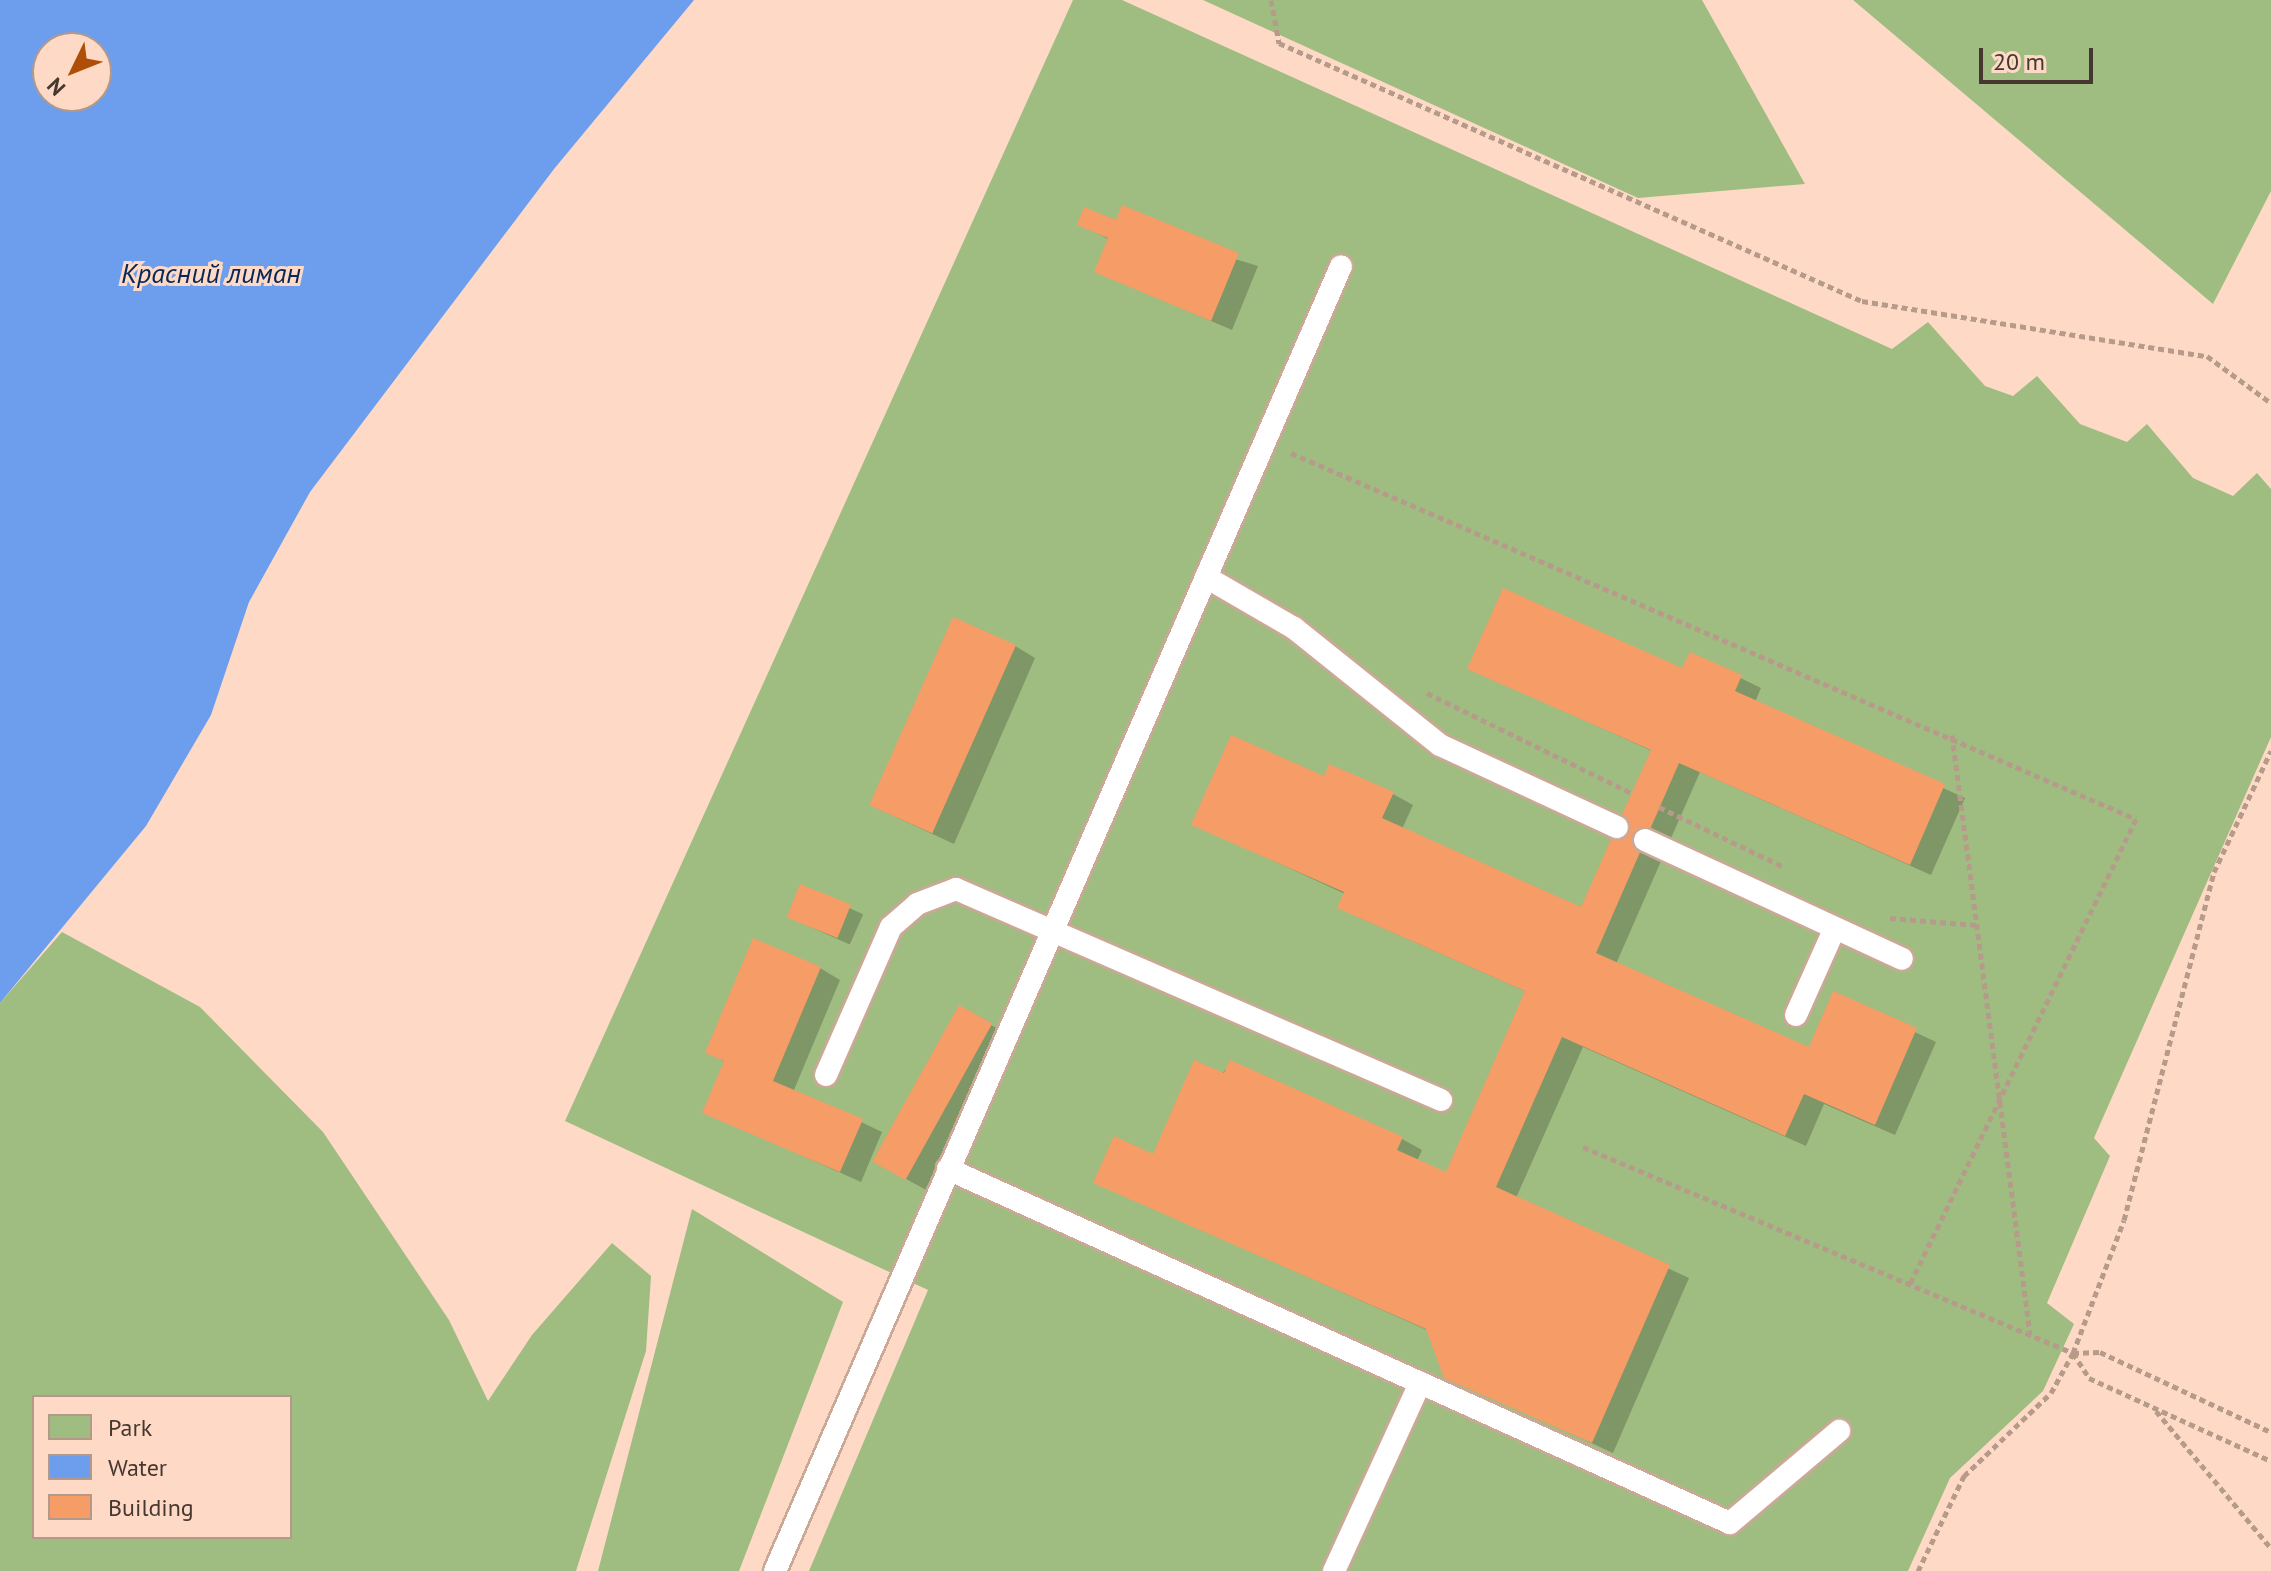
<!DOCTYPE html>
<meta charset="utf-8">
<style>
body{margin:0}
#map{position:relative;width:2271px;height:1571px;overflow:hidden;background:#fedac6;font-family:"PT Sans",sans-serif}
div>[style]{position:absolute}
.green>*{inset:0;background:#9fbc81}
.water>*{inset:0;background:#6c9eed}
.shadow>*{inset:0;background:#0003;transform-origin:0 0}
.building>*{inset:0;background:#f69c67;transform-origin:0 0}
.path>*{height:5px;margin-top:-2.5px;transform-origin:0;background:repeating-linear-gradient(90deg,#b69b8b 0 6px,transparent 0 10px)}
.roads{filter:drop-shadow(2px 0 #cba896) drop-shadow(-2px 0 #cba896) drop-shadow(0 2px #cba896) drop-shadow(0 -2px #cba896)}
.lane>*{height:22px;margin:-11px;padding:0 11px;transform-origin:11px;border-radius:11px;background:#fff}
span{translate:-50% -50%;white-space:nowrap;text-align:center;line-height:1.15;-webkit-text-stroke:6px #fedac6;paint-order:stroke}
.water-label{font-size:28px;color:#082858;font-style:italic}
.legend{position:absolute;left:32px;top:1395px;width:260px;height:144px;box-sizing:border-box;background:#fedac6;border:2px solid #b4998a;margin:0;padding:10px 14px;list-style:none;font-size:24px;color:#463830}
.legend li{display:flex;align-items:center;gap:16px;height:40px}
.legend b{width:40px;border:2px solid #b4998a}
.north{position:absolute;left:32px;top:32px;width:80px;height:80px;box-sizing:border-box;background:#fedac6;border:2px solid #b4998a;border-radius:50%;rotate:227deg;font-size:22px;font-weight:700;line-height:32px;text-align:center;color:#463830}
.north::after{content:'';display:block;margin:auto;width:28px;height:36px;background:#af4e07;clip-path:polygon(50% 0,100% 100%,50% 72%,0 100%)}
.scale{position:absolute;left:1979px;top:48px;width:114px;height:36px;box-sizing:border-box;border:4px solid #463830;border-top:0;padding-left:10px;font-size:24px;line-height:28px;white-space:nowrap;color:#463830;-webkit-text-stroke:6px #fedac6;paint-order:stroke}
</style>
<div id="map">
<div class="green">
<i style="clip-path:polygon(1073px 0,1122px 0,1892px 349px,1928px 322px,1985px 386px,2013px 396px,2037px 376px,2080px 424px,2127px 442px,2147px 424px,2193px 478px,2233px 496px,2257px 473px,2271px 489px,2271px 737px,2094px 1138px,2110px 1156px,2047px 1303px,2074px 1324px,2043px 1391px,1950px 1478px,1908px 1571px,809px 1571px,928px 1290px,565px 1121px)"></i>
<i style="clip-path:polygon(1203px 0,1702px 0,1805px 184px,1638px 198px)"></i>
<i style="clip-path:polygon(1853px 0,2271px 0,2271px 191px,2213px 304px)"></i>
<i style="clip-path:polygon(evenodd,62px 932px,200px 1007px,323px 1132px,449px 1320px,488px 1401px,532px 1335px,612px 1243px,651px 1276px,646px 1351px,576px 1571px,0 1571px,0 1003px,62px 932px,34px 1397px,290px 1397px,290px 1537px,34px 1537px,34px 1397px)"></i>
<i style="clip-path:polygon(692px 1209px,843px 1302px,739px 1571px,598px 1571px)"></i>
</div>
<div class="water">
<i style="clip-path:polygon(evenodd,0 0,694px 0,554px 169px,310px 492px,249px 602px,211px 715px,146px 826px,0 1003px,0 0,48px 48px,96px 48px,96px 96px,48px 96px,48px 48px)"></i>
</div>
<div class="shadow">
<i style="clip-path:polygon(1117px 223px,1258px 266px,1232px 330px,1097px 272px,1110px 240px,1080px 224px)"></i>
<i style="clip-path:polygon(1015px 646px,1035px 658px,954px 844px,872px 806px)"></i>
<i style="clip-path:polygon(1691px 654px,1761px 688px,1755px 702px,1965px 798px,1931px 875px,1700px 772px,1616px 964px,1810px 1050px,1834px 994px,1936px 1042px,1895px 1135px,1824px 1104px,1806px 1146px,1583px 1047px,1516px 1198px,1689px 1278px,1613px 1453px,1446px 1376px,1429px 1331px,1095px 1182px,1154px 1156px,1231px 1063px,1402px 1139px,1422px 1150px,1417px 1161px,1447px 1174px,1527px 992px,1360px 918px,1340px 907px,1345px 894px,1194px 824px,1325px 779px,1393px 794px,1413px 805px,1402px 829px,1582px 909px,1652px 751px,1470px 668px,1683px 671px)"></i>
<i style="left:802px;top:887px;width:67px;height:33px;rotate:24deg"></i>
<i style="clip-path:polygon(820px 968px,840px 980px,794px 1090px,882px 1132px,861px 1182px,704px 1112px,725px 1062px,707px 1052px)"></i>
<i style="clip-path:polygon(960px 1008px,1011px 1036px,928px 1191px,897px 1174px)"></i>
</div>
<div class="building">
<i style="clip-path:polygon(1122px 205px,1239px 253px,1211px 321px,1094px 272px,1108px 238px,1077px 225px,1084px 207px,1116px 220px)"></i>
<i style="clip-path:polygon(1503px 588px,1682px 668px,1690px 652px,1742px 675px,1735px 691px,1945px 784px,1910px 865px,1679px 763px,1596px 953px,1809px 1047px,1833px 991px,1917px 1028px,1875px 1125px,1804px 1094px,1785px 1136px,1562px 1037px,1496px 1187px,1670px 1265px,1592px 1443px,1444px 1378px,1426px 1329px,1093px 1183px,1114px 1136px,1153px 1154px,1194px 1060px,1224px 1073px,1230px 1060px,1403px 1137px,1397px 1150px,1446px 1172px,1525px 991px,1337px 908px,1344px 892px,1191px 825px,1231px 735px,1324px 776px,1329px 764px,1394px 792px,1382px 818px,1581px 907px,1651px 750px,1467px 669px)"></i>
<i style="left:953px;top:617px;width:69px;height:206px;rotate:24deg"></i>
<i style="left:800px;top:884px;width:55px;height:36px;rotate:22deg"></i>
<i style="clip-path:polygon(753px 938px,821px 967px,773px 1081px,863px 1119px,840px 1172px,702px 1113px,724px 1061px,705px 1053px)"></i>
<i style="left:959px;top:1005px;width:38px;height:179px;rotate:29deg"></i>
</div>
<div class="path">
<i style="left:1271px;top:0;width:44px;rotate:79.5deg"></i>
<i style="left:1279px;top:43px;width:638px;rotate:23.87deg"></i>
<i style="left:1862px;top:301px;width:349px;rotate:9.1deg"></i>
<i style="left:2207px;top:356px;width:79px;rotate:36.3deg"></i>
<i style="left:1291px;top:453px;width:921px;rotate:23.42deg"></i>
<i style="left:2136px;top:819px;width:517px;rotate:115.92deg"></i>
<i style="left:1427px;top:693px;width:227px;rotate:26.1deg"></i>
<i style="left:1952px;top:735px;width:604px;rotate:82.58deg"></i>
<i style="left:1659px;top:807px;width:139px;rotate:25.6deg"></i>
<i style="left:1890px;top:918px;width:87px;rotate:4.6deg"></i>
<i style="left:1583px;top:1147px;width:532px;rotate:22.8deg"></i>
<i style="left:2073px;top:1353px;width:27px;rotate:-2deg"></i>
<i style="left:2100px;top:1352px;width:189px;rotate:25.1deg"></i>
<i style="left:2073px;top:1353px;width:30px;rotate:57deg"></i>
<i style="left:2089px;top:1378px;width:200px;rotate:24.5deg"></i>
<i style="left:2156px;top:1411px;width:179px;rotate:50deg"></i>
<i style="left:1918px;top:1571px;width:106px;rotate:-64.2deg"></i>
<i style="left:1964px;top:1476px;width:120px;rotate:-43.7deg"></i>
<i style="left:2051px;top:1393px;width:46px;rotate:-61.2deg"></i>
<i style="left:2073px;top:1353px;width:142px;rotate:-69deg"></i>
<i style="left:2124px;top:1220px;width:359px;rotate:-75.5deg"></i>
<i style="left:2214px;top:872px;width:134px;rotate:-64.8deg"></i>
</div>
<div class="roads">
<div class="lane">
<i style="left:1206px;top:577px;width:102px;rotate:30.1deg"></i>
<i style="left:1294px;top:628px;width:187px;rotate:38.7deg"></i>
<i style="left:1440px;top:745px;width:195px;rotate:24.9deg"></i>
<i style="left:1645px;top:840px;width:283px;rotate:24.8deg"></i>
<i style="left:1796px;top:1015px;width:95px;rotate:-65.9deg"></i>
<i style="left:826px;top:1075px;width:162px;rotate:-66.3deg"></i>
<i style="left:891px;top:927px;width:35px;rotate:-41deg"></i>
<i style="left:917px;top:904px;width:42px;rotate:-21deg"></i>
<i style="left:956px;top:889px;width:529px;rotate:23.51deg"></i>
<i style="left:948px;top:1169px;width:858px;rotate:24.36deg"></i>
<i style="left:1730px;top:1523px;width:143px;rotate:-40.2deg"></i>
<i style="left:775px;top:1571px;width:1422px;rotate:-66.55deg"></i>
<i style="left:1334px;top:1571px;width:207px;rotate:-65.4deg"></i>
</div>
</div>
<div class="water-label">
<span style="left:211px;top:273px">Красний лиман</span>
</div>
<ul class="legend">
<li><b style="height:22px;background:#9fbc81"></b>Park</li>
<li><b style="height:22px;background:#6c9eed"></b>Water</li>
<li><b style="height:22px;background:#f69c67"></b>Building</li>
</ul>
<div class="north">N</div>
<div class="scale">20 m</div>
</div>
